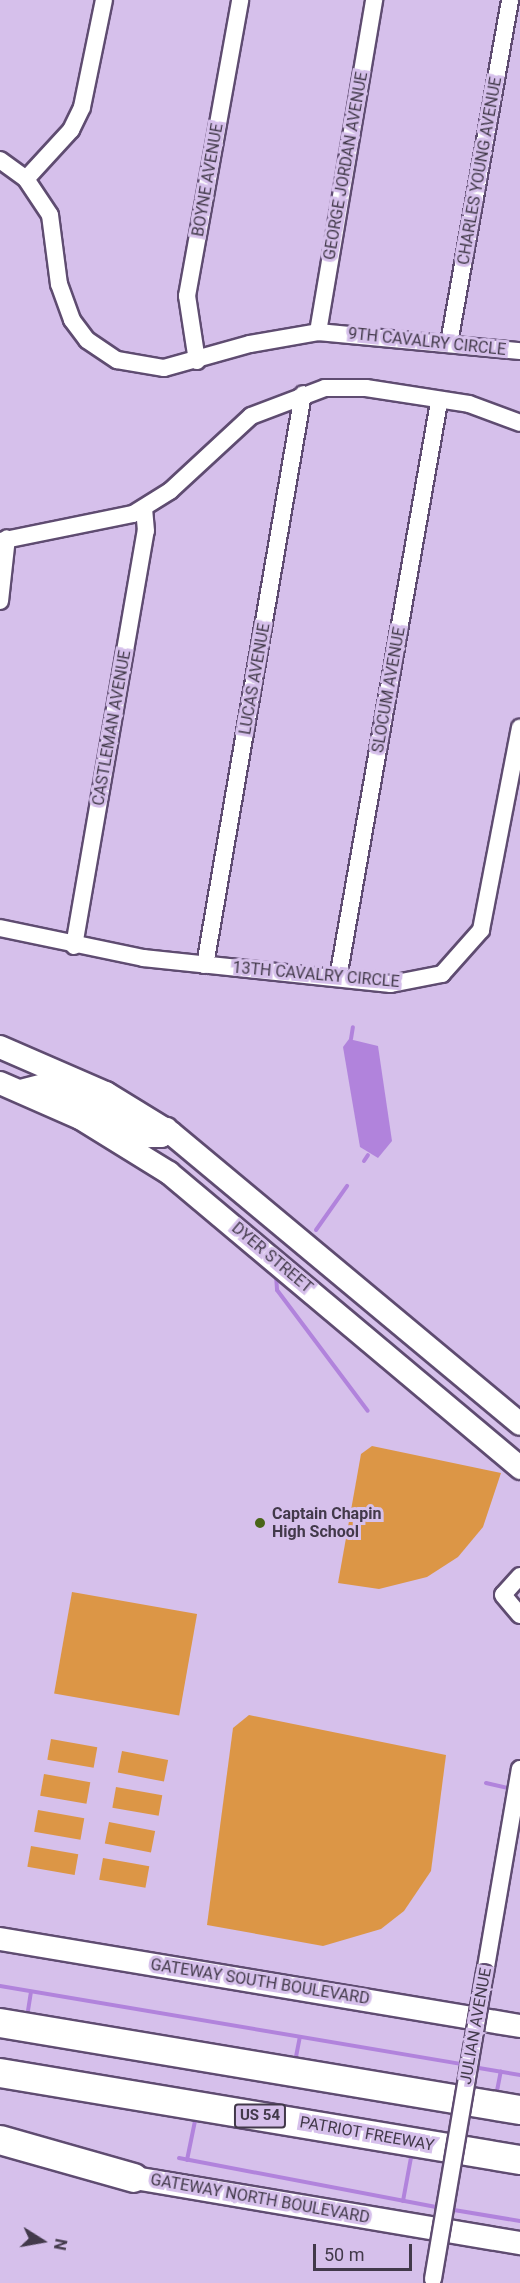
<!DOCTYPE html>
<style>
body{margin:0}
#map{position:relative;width:520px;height:2283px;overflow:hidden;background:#d6c0eb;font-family:Roboto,sans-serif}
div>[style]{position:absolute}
.green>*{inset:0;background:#dc9646;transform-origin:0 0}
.water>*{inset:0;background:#b183dc}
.stream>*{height:4px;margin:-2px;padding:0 2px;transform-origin:2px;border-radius:2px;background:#b183dc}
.roads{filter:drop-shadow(2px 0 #5f4c71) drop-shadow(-2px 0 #5f4c71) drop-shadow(0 2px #5f4c71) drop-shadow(0 -2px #5f4c71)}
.minor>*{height:16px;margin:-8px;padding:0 8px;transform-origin:8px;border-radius:8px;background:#fff}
.secondary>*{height:22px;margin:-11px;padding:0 11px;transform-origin:11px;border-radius:11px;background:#fff}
.motorway>*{height:28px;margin:-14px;padding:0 14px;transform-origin:14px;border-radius:14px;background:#fff}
.bridges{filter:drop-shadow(2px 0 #5f4c71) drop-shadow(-2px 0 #5f4c71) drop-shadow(0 2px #5f4c71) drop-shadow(0 -2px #5f4c71)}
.minor-bridge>*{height:16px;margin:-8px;padding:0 8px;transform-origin:8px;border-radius:8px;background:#fff}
.dots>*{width:16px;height:16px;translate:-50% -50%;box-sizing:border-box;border:3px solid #d6c0eb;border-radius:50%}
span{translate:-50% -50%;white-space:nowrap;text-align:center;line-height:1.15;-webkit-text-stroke:6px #d6c0eb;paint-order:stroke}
.shield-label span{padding:2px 4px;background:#d6c0eb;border:2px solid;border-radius:4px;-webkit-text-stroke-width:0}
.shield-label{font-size:15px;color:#42394a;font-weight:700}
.street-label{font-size:16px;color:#42394a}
.poi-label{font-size:16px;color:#42394a;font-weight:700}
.left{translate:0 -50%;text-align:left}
.north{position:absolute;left:12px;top:2211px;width:60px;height:60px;-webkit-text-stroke:4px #d6c0eb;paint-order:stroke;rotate:101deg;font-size:16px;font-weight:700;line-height:24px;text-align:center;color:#42394a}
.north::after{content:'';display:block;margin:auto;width:21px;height:27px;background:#42394a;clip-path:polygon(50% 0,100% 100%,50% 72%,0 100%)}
.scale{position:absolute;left:313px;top:2244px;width:99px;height:27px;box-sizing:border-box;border:3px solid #42394a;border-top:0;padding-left:8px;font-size:18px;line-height:21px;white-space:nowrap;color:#42394a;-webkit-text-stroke:4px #d6c0eb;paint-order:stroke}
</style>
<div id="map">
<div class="green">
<i style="clip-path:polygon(372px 1446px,501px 1473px,483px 1527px,458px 1557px,427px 1577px,379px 1589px,338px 1583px,361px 1454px)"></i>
<i style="left:72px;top:1592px;width:127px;height:103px;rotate:10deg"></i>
<i style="clip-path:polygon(249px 1715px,446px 1755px,431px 1871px,404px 1911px,381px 1929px,323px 1946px,207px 1925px,233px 1728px)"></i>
<i style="left:51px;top:1739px;width:47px;height:21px;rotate:10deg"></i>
<i style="left:122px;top:1751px;width:47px;height:22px;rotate:11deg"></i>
<i style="left:44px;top:1774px;width:47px;height:22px;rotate:10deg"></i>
<i style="left:116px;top:1787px;width:47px;height:21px;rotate:10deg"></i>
<i style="left:38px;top:1810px;width:47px;height:22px;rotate:10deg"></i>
<i style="left:109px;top:1822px;width:47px;height:22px;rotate:11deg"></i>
<i style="left:31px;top:1846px;width:48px;height:21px;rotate:10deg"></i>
<i style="left:103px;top:1858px;width:47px;height:22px;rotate:10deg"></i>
</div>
<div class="water">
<i style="clip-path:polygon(349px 1039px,378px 1046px,392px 1141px,378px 1158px,360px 1147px,343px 1047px)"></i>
</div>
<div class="stream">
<i style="left:351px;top:1039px;width:12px;rotate:-81deg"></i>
<i style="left:364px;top:1161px;width:7px;rotate:-56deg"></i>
<i style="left:316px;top:1230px;width:54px;rotate:-54.8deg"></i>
<i style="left:276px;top:1275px;width:15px;rotate:86deg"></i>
<i style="left:277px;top:1290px;width:151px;rotate:53.1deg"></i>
<i style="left:486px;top:1783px;width:26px;rotate:13deg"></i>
<i style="left:0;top:1986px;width:473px;rotate:9.6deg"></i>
<i style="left:27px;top:2017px;width:24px;rotate:-81deg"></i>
<i style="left:295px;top:2062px;width:25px;rotate:-79deg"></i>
<i style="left:473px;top:2067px;width:48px;rotate:9.7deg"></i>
<i style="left:496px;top:2096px;width:25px;rotate:-79deg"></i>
<i style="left:179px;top:2158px;width:267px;rotate:10.8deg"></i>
<i style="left:187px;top:2160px;width:45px;rotate:-78.4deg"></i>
<i style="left:403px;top:2201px;width:50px;rotate:-79.6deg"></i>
<i style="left:448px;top:2209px;width:73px;rotate:9.5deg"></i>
</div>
<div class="roads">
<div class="minor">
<i style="left:0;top:160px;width:32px;rotate:36deg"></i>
<i style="left:26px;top:179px;width:43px;rotate:56.3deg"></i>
<i style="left:50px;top:215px;width:70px;rotate:82.6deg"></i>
<i style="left:59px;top:284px;width:38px;rotate:70deg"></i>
<i style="left:72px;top:320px;width:25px;rotate:53deg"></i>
<i style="left:87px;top:340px;width:36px;rotate:34deg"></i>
<i style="left:117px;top:360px;width:48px;rotate:9.7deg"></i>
<i style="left:164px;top:368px;width:89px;rotate:-15.6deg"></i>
<i style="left:250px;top:344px;width:69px;rotate:-10deg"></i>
<i style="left:318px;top:332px;width:203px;rotate:5.4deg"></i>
<i style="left:26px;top:179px;width:67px;rotate:-47.4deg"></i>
<i style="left:71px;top:130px;width:25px;rotate:-64deg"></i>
<i style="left:82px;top:107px;width:109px;rotate:-78.4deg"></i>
<i style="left:318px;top:332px;width:337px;rotate:-80.4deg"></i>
<i style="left:449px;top:343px;width:348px;rotate:-79.9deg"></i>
<i style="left:197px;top:361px;width:66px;rotate:-98.7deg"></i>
<i style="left:187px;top:296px;width:301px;rotate:-79.8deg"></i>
<i style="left:0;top:541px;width:136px;rotate:-11.5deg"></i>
<i style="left:133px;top:514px;width:44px;rotate:-31.9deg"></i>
<i style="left:170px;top:491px;width:110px;rotate:-42.8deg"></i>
<i style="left:251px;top:416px;width:79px;rotate:-20.7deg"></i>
<i style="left:325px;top:388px;width:41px"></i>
<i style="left:366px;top:388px;width:104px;rotate:8.8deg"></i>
<i style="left:469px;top:404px;width:54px;rotate:20.4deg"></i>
<i style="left:0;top:601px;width:63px;rotate:-83.7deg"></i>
<i style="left:0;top:928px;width:146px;rotate:11.8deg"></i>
<i style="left:143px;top:958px;width:249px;rotate:6deg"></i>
<i style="left:391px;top:984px;width:52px;rotate:-11.1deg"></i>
<i style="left:442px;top:974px;width:59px;rotate:-48.4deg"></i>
<i style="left:481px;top:930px;width:206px;rotate:-79.1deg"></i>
<i style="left:74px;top:946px;width:421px;rotate:-80.2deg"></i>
<i style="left:146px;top:531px;width:22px;rotate:-95deg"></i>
<i style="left:205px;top:965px;width:579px;rotate:-80.26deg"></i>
<i style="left:338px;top:978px;width:585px;rotate:-80.05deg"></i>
<i style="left:520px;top:1576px;width:25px;rotate:132deg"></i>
<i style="left:503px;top:1595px;width:26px;rotate:50deg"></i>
<i style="left:485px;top:1973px;width:207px;rotate:-80.3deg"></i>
</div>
<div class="secondary">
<i style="left:0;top:1047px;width:116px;rotate:23.5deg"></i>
<i style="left:106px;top:1093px;width:76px;rotate:31.6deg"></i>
<i style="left:171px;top:1133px;width:454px;rotate:39.8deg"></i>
<i style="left:0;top:1083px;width:87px;rotate:23.6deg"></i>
<i style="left:80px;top:1118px;width:105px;rotate:31.7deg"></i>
<i style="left:169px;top:1173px;width:459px;rotate:40deg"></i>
<i style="left:21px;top:1091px;width:28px;rotate:-15deg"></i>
<i style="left:48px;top:1084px;width:114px;rotate:27.2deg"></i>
<i style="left:149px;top:1136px;width:12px"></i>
<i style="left:161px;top:1136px;width:9px;rotate:-54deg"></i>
<i style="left:0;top:1939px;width:527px;rotate:9.5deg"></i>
<i style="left:117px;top:2175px;width:409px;rotate:9.6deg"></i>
</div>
<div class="motorway">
<i style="left:0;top:2023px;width:527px;rotate:9.5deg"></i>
<i style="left:0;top:2073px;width:527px;rotate:9.5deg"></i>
<i style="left:0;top:2140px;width:139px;rotate:15.8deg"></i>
</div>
</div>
<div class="bridges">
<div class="minor-bridge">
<i style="left:433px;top:2279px;width:310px;rotate:-80.4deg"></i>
</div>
</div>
<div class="dots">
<i style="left:260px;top:1523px;background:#496517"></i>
</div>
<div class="shield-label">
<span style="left:260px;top:2116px">US 54</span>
</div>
<div class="street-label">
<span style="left:346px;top:166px;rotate:-80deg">GEORGE JORDAN AVENUE</span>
<span style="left:480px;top:171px;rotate:-80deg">CHARLES YOUNG AVENUE</span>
<span style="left:208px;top:180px;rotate:-80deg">BOYNE AVENUE</span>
<span style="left:427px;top:342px;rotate:6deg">9TH CAVALRY CIRCLE</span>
<span style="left:255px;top:679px;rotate:-80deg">LUCAS AVENUE</span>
<span style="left:389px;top:690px;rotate:-80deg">SLOCUM AVENUE</span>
<span style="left:112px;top:728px;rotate:-80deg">CASTLEMAN AVENUE</span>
<span style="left:316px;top:975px;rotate:5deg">13TH CAVALRY CIRCLE</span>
<span style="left:272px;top:1258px;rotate:40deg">DYER STREET</span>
<span style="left:260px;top:1982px;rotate:9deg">GATEWAY SOUTH BOULEVARD</span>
<span style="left:476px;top:2026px;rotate:-80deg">JULIAN AVENUE</span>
<span style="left:367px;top:2134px;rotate:10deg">PATRIOT FREEWAY</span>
<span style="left:260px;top:2199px;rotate:10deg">GATEWAY NORTH BOULEVARD</span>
</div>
<div class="poi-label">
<span class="left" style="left:272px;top:1523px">Captain Chapin<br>High School</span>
</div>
<div class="north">N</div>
<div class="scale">50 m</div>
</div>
